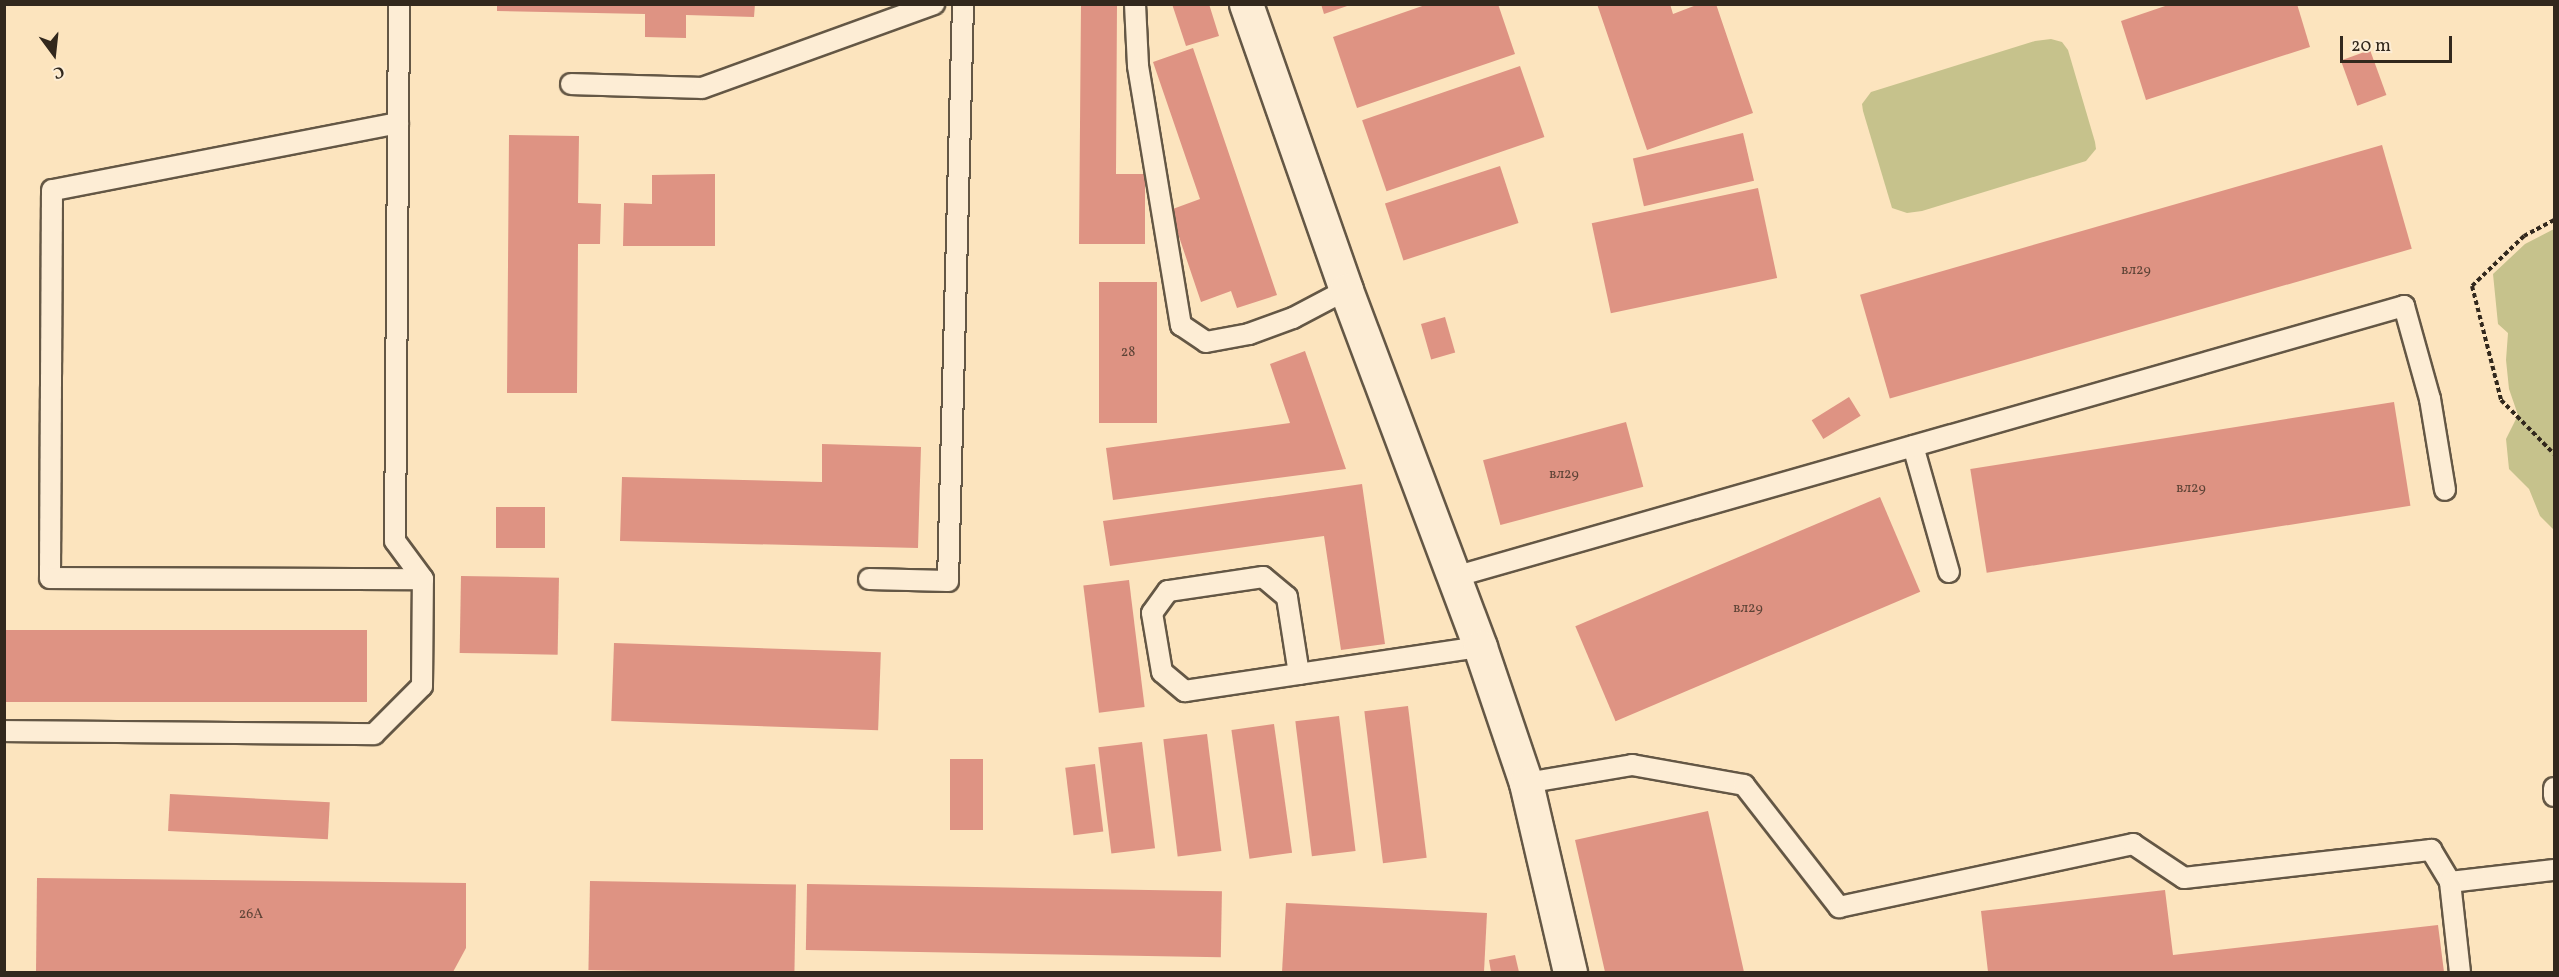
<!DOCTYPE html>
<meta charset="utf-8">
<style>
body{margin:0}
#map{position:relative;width:2559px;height:977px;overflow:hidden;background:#fce4be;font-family:Vollkorn,serif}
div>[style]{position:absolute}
.green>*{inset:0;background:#c6c28c}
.building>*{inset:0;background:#de9383;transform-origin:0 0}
.path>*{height:4px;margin-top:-2px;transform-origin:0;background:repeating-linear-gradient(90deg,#32281d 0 4.5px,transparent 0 7.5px)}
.roads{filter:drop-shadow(2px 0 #645745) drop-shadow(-2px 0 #645745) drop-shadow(0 2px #645745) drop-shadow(0 -2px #645745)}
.lane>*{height:20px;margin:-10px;padding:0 10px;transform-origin:10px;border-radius:10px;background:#fdedd5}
.street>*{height:33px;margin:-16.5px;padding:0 16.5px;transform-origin:16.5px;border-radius:16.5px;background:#fdedd5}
span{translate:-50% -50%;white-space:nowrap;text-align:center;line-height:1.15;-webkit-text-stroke:6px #fdedd5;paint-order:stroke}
.number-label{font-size:14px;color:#5d4336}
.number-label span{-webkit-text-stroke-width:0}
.frame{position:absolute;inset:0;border:6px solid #32281d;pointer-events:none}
.north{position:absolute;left:24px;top:24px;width:60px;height:60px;-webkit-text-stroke:4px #fdedd5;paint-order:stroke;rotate:165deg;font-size:16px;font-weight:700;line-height:24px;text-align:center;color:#32281d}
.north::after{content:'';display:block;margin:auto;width:21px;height:27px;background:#32281d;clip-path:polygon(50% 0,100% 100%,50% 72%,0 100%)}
.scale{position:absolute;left:2340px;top:36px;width:112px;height:27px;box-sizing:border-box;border:3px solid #32281d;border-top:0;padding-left:8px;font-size:18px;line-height:21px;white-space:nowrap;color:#32281d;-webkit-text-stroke:4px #fdedd5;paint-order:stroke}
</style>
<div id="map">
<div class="green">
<i style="clip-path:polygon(2051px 39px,2062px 42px,2068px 50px,2095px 142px,2096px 149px,2086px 161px,1922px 211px,1907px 213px,1892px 208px,1863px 111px,1862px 104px,1871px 92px,2035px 41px)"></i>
<i style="clip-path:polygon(2554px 229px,2554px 530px,2540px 516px,2529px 489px,2509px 469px,2506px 439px,2518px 415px,2509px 389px,2506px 360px,2508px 333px,2498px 324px,2493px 274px,2525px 244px)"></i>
</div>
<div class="building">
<i style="clip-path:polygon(497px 4px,755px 4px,754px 17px,686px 15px,686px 38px,645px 37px,645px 14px,497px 11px)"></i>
<i style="clip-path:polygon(1081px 4px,1117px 4px,1116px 174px,1145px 174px,1145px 244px,1079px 244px)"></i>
<i style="clip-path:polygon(1172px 4px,1209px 4px,1219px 36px,1186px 46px)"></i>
<i style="clip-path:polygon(1321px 4px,1350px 4px,1350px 5px,1324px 14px)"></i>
<i style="clip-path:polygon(1428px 4px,1498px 4px,1515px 54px,1357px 108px,1333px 37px)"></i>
<i style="clip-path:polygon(1597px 4px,1670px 4px,1673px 14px,1699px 4px,1716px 4px,1753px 113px,1647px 150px)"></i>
<i style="clip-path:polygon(2171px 4px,2297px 4px,2310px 47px,2146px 100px,2121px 21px)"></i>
<i style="clip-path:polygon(1193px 48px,1277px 295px,1237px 308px,1231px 291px,1201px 302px,1170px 210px,1200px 199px,1153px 62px)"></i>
<i style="left:2370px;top:50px;width:48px;height:31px;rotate:70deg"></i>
<i style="left:1520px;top:66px;width:75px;height:167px;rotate:71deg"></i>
<i style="left:1743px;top:133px;width:49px;height:113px;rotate:77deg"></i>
<i style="clip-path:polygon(509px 135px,579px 136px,578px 203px,601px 204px,600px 244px,578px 244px,577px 393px,507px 393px)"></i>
<i style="left:2382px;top:145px;width:108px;height:543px;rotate:74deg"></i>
<i style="left:1500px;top:166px;width:60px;height:121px;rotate:72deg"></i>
<i style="clip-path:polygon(715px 174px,715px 246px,623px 246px,624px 203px,652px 204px,652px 175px)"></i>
<i style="left:1758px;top:188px;width:92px;height:170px;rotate:78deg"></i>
<i style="left:1157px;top:282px;width:141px;height:58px;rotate:90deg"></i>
<i style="left:1445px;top:317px;width:37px;height:25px;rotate:74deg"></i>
<i style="clip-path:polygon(1305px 351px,1346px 469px,1113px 500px,1106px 448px,1290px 423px,1270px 364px)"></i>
<i style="left:1849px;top:397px;width:22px;height:44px;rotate:58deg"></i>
<i style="left:2394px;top:402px;width:105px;height:429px;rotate:81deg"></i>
<i style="left:1626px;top:422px;width:67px;height:148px;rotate:75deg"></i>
<i style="clip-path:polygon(822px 444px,921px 447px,918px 548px,620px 541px,622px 477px,822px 482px)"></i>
<i style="clip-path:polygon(1362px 484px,1385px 644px,1341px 650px,1324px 536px,1110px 566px,1103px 521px)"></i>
<i style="left:1880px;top:497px;width:103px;height:331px;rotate:67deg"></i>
<i style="left:496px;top:507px;width:49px;height:41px"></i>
<i style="left:461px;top:576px;width:98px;height:77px;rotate:1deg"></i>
<i style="left:1129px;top:580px;width:128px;height:46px;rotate:83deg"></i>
<i style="left:4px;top:630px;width:363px;height:72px"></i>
<i style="left:614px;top:643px;width:267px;height:78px;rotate:2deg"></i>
<i style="left:1408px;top:706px;width:153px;height:44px;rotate:83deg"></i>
<i style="left:1339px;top:716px;width:136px;height:44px;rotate:83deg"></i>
<i style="left:1274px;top:724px;width:130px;height:43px;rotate:82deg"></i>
<i style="left:1207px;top:734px;width:118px;height:44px;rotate:83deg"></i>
<i style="left:1142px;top:742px;width:107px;height:44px;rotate:83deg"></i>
<i style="left:950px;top:759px;width:33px;height:71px"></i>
<i style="left:1095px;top:764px;width:68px;height:30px;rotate:83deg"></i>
<i style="left:170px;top:794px;width:160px;height:37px;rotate:3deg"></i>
<i style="clip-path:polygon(1708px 811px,1744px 972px,1605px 972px,1575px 840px)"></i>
<i style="clip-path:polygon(37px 878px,466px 883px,466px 948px,453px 972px,36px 972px)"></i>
<i style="left:590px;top:881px;width:206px;height:89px;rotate:1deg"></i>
<i style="left:807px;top:884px;width:415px;height:66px;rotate:1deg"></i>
<i style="clip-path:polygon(2165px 890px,2173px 955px,2438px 925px,2444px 972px,1988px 972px,1981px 911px)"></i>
<i style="clip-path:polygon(1286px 903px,1487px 913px,1484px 972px,1282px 972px)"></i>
<i style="clip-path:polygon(1515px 955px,1519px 972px,1491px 972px,1489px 960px)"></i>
</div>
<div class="path">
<i style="left:2554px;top:220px;width:34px;rotate:152deg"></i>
<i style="left:2524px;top:236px;width:72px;rotate:136.1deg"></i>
<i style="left:2472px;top:286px;width:118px;rotate:75.7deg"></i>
<i style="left:2501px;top:400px;width:76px;rotate:45.5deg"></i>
</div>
<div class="roads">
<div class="lane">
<i style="left:1135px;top:4px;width:62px;rotate:87.2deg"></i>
<i style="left:1138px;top:66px;width:263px;rotate:80.6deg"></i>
<i style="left:1181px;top:325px;width:30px;rotate:34deg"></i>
<i style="left:1206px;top:342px;width:44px;rotate:-10.5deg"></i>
<i style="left:1249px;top:334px;width:47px;rotate:-20deg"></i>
<i style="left:1293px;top:318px;width:60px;rotate:-27.8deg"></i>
<i style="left:571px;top:84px;width:131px;rotate:1.7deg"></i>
<i style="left:702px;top:88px;width:247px;rotate:-19.9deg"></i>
<i style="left:398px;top:123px;width:352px;rotate:169deg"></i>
<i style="left:52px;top:190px;width:388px;rotate:90.3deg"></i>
<i style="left:50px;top:578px;width:373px;rotate:0.2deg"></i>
<i style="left:1913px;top:446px;width:131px;rotate:74.1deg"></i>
<i style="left:1454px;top:577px;width:988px;rotate:-15.92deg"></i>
<i style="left:2404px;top:306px;width:97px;rotate:74.4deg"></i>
<i style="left:2430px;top:399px;width:92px;rotate:80.6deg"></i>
<i style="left:869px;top:579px;width:79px;rotate:1.5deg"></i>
<i style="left:948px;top:581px;width:577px;rotate:-88.51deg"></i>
<i style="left:1299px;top:674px;width:78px;rotate:-98.9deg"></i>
<i style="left:1287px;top:597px;width:31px;rotate:-140deg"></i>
<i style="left:1263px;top:577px;width:96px;rotate:171.6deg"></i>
<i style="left:1168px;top:591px;width:27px;rotate:126deg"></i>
<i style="left:1152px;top:613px;width:60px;rotate:80.4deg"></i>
<i style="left:1162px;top:672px;width:30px;rotate:40deg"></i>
<i style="left:1185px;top:691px;width:298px;rotate:-8.5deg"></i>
<i style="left:4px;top:731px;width:370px;rotate:0.5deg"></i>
<i style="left:374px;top:734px;width:68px;rotate:-45deg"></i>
<i style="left:422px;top:686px;width:107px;rotate:-89.5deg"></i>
<i style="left:423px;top:579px;width:47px;rotate:-126.4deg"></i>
<i style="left:395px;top:541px;width:537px;rotate:-89.57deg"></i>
<i style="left:1526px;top:783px;width:108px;rotate:-9.6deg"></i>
<i style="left:1632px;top:765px;width:114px;rotate:10.1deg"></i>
<i style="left:1744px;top:785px;width:155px;rotate:52.1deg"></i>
<i style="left:1839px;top:907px;width:301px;rotate:-12.1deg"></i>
<i style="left:2133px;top:844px;width:61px;rotate:33.7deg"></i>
<i style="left:2184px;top:878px;width:249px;rotate:-6.5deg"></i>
<i style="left:2431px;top:850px;width:37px;rotate:59deg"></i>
<i style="left:2450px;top:882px;width:105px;rotate:-6.6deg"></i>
<i style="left:2554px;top:788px;width:8px;rotate:90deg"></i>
<i style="left:2450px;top:882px;width:91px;rotate:83.7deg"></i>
</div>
<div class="street">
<i style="left:1246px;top:4px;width:303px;rotate:70.7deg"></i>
<i style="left:1346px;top:290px;width:381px;rotate:69.4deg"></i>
<i style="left:1480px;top:647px;width:144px;rotate:71.3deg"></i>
<i style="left:1526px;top:783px;width:194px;rotate:76.9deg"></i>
</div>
</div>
<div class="number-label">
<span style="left:2136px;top:271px">вл29</span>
<span style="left:1128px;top:353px">28</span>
<span style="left:1564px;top:475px">вл29</span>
<span style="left:2191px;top:489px">вл29</span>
<span style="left:1748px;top:609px">вл29</span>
<span style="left:251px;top:915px">26А</span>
</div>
<div class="frame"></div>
<div class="north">С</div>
<div class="scale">20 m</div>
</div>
